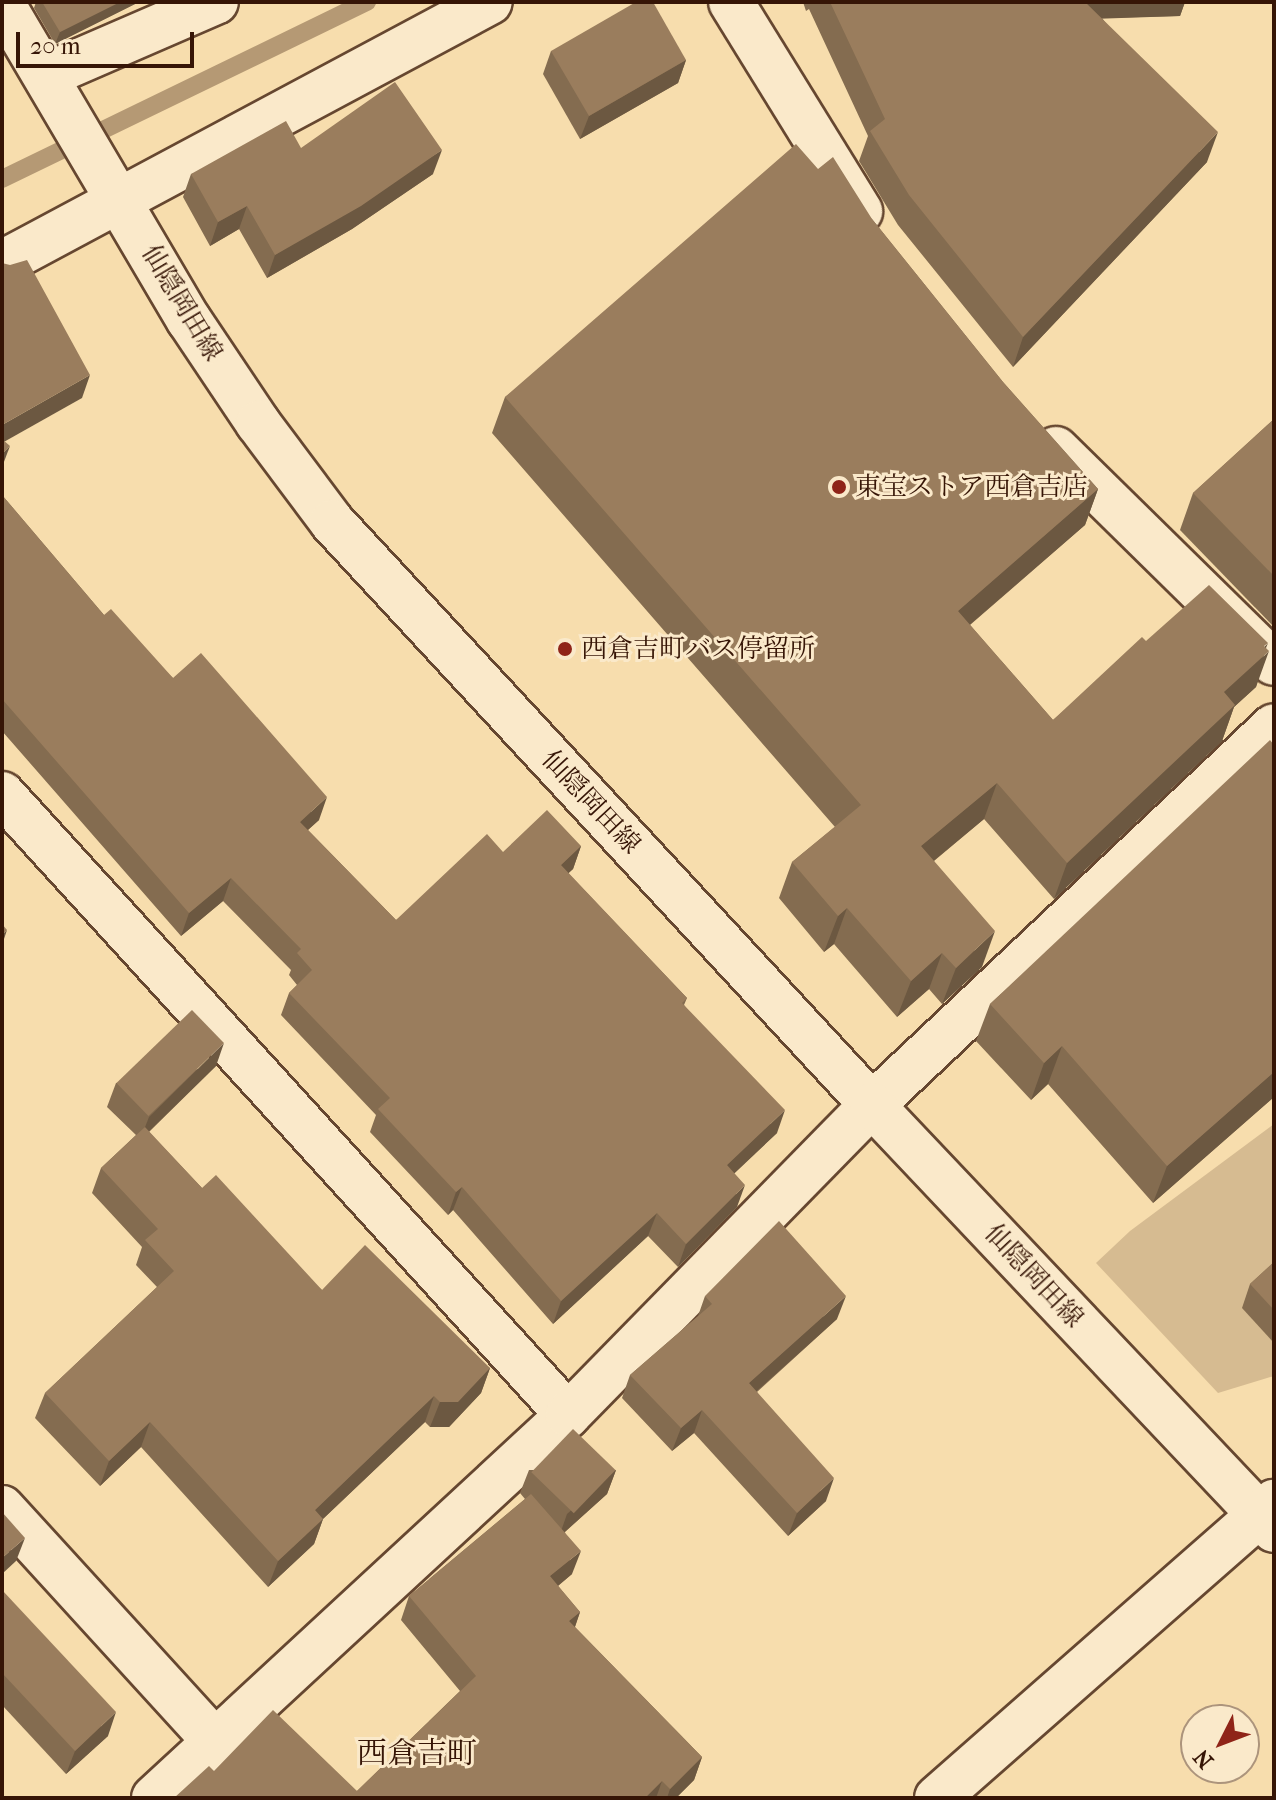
<!DOCTYPE html>
<meta charset="utf-8">
<style>
body{margin:0}
#map{position:relative;width:1276px;height:1800px;overflow:hidden;background:#f7ddad;font-family:"IM FELL French Canon","Noto Serif JP",serif}
div>[style]{position:absolute}
.green>*{inset:0;background:#d6bb91}
.stream>*{height:18px;margin:-9px;padding:0 9px;transform-origin:9px;border-radius:9px;background:#b59974}
.roads{filter:drop-shadow(2px 0 #664730) drop-shadow(-2px 0 #664730) drop-shadow(0 2px #664730) drop-shadow(0 -2px #664730)}
.street>*{height:44px;margin:-22px;padding:0 22px;transform-origin:22px;border-radius:22px;background:#fae9ca}
.secondary>*{height:44px;margin:-22px;padding:0 22px;transform-origin:22px;border-radius:22px;background:#fae9ca}
.wall>*{inset:0;background:#846c50}
.shaded-wall>*{inset:0;background:#6c5841}
.building>*{inset:0;background:#9a7d5d;transform-origin:0 0}
.dots>*{width:22px;height:22px;translate:-50% -50%;box-sizing:border-box;border:4px solid #fae9ca;border-radius:50%}
span{translate:-50% -50%;white-space:nowrap;text-align:center;line-height:1.15;-webkit-text-stroke:6px #fae9ca;paint-order:stroke}
.street-label{font-size:26px;color:#361506}
.poi-label{font-size:26px;color:#361506}
.left{translate:0 -50%;text-align:left}
.quarter-label{font-size:30px;color:#361506}
.frame{position:absolute;inset:0;border:4px solid #361506;pointer-events:none}
.north{position:absolute;left:1180px;top:1704px;width:80px;height:80px;box-sizing:border-box;background:#fae9ca;border:2px solid #ac947c;border-radius:50%;rotate:228deg;font-size:22px;font-weight:700;line-height:32px;text-align:center;color:#361506}
.north::after{content:'';display:block;margin:auto;width:28px;height:36px;background:#8f2418;clip-path:polygon(50% 0,100% 100%,50% 72%,0 100%)}
.scale{position:absolute;left:16px;top:32px;width:178px;height:36px;box-sizing:border-box;border:4px solid #361506;border-top:0;padding-left:10px;font-size:24px;line-height:28px;white-space:nowrap;color:#361506;-webkit-text-stroke:6px #fae9ca;paint-order:stroke}
</style>
<div id="map">
<div class="green">
<i style="clip-path:polygon(1274px 1124px,1274px 1376px,1218px 1393px,1096px 1263px,1130px 1231px)"></i>
</div>
<div class="stream">
<i style="left:2px;top:179px;width:406px;rotate:-25.9deg"></i>
</div>
<div class="roads">
<div class="street">
<i style="left:731px;top:2px;width:246px;rotate:58.3deg"></i>
<i style="left:47px;top:75px;width:184px;rotate:-23.4deg"></i>
<i style="left:2px;top:263px;width:553px;rotate:-28.14deg"></i>
<i style="left:1056px;top:449px;width:305px;rotate:44.5deg"></i>
<i style="left:2px;top:794px;width:840px;rotate:47.65deg"></i>
<i style="left:2px;top:1508px;width:317px;rotate:47.6deg"></i>
<i style="left:154px;top:1798px;width:564px;rotate:-42.77deg"></i>
<i style="left:568px;top:1415px;width:434px;rotate:-45.6deg"></i>
<i style="left:872px;top:1105px;width:552px;rotate:-43.31deg"></i>
</div>
<div class="secondary">
<i style="left:2px;top:3px;width:368px;rotate:59.5deg"></i>
<i style="left:189px;top:320px;width:124px;rotate:56.2deg"></i>
<i style="left:258px;top:423px;width:124px;rotate:53.2deg"></i>
<i style="left:332px;top:522px;width:795px;rotate:47.19deg"></i>
<i style="left:872px;top:1105px;width:585px;rotate:46.59deg"></i>
<i style="left:937px;top:1798px;width:449px;rotate:-41.3deg"></i>
</div>
</div>
<div class="wall">
<i style="clip-path:polygon(36px 2px,139px 2px,55px 44px,34px 8px)"></i>
<i style="clip-path:polygon(803px 2px,1185px 2px,1180px 16px,1102px 18px,1207px 162px,1013px 367px,898px 225px,859px 161px,868px 136px,809px 9px,806px 11px)"></i>
<i style="clip-path:polygon(551px 51px,686px 60px,678px 83px,580px 139px,543px 74px)"></i>
<i style="clip-path:polygon(301px 148px,433px 174px,352px 229px,267px 278px,239px 229px,210px 246px,183px 197px,191px 174px)"></i>
<i style="clip-path:polygon(818px 169px,872px 219px,1003px 382px,1098px 489px,1085px 525px,970px 625px,1053px 720px,1146px 641px,1266px 648px,1256px 687px,1234px 707px,1222px 741px,1054px 899px,984px 819px,934px 861px,982px 967px,942px 1004px,929px 989px,897px 1017px,834px 944px,824px 952px,779px 898px,792px 862px,835px 827px,492px 433px,505px 397px)"></i>
<i style="clip-path:polygon(1274px 419px,1274px 627px,1180px 530px,1193px 493px)"></i>
<i style="clip-path:polygon(2px 495px,104px 615px,173px 678px,319px 820px,308px 830px,396px 920px,503px 852px,581px 846px,573px 869px,568px 873px,687px 998px,684px 1005px,777px 1133px,734px 1173px,737px 1207px,678px 1267px,648px 1236px,553px 1324px,453px 1210px,448px 1215px,370px 1132px,376px 1115px,281px 1015px,289px 993px,297px 985px,289px 975px,291px 970px,223px 901px,181px 936px,2px 731px)"></i>
<i style="clip-path:polygon(1274px 745px,1274px 1097px,1153px 1203px,1048px 1084px,1031px 1100px,976px 1041px,990px 1004px)"></i>
<i style="clip-path:polygon(216px 1066px,149px 1132px,202px 1188px,322px 1290px,490px 1368px,481px 1393px,449px 1427px,430px 1427px,425px 1422px,323px 1519px,314px 1544px,268px 1587px,141px 1447px,100px 1486px,35px 1418px,45px 1393px,157px 1287px,136px 1265px,142px 1247px,92px 1193px,101px 1168px,136px 1135px,107px 1107px,116px 1083px)"></i>
<i style="clip-path:polygon(1274px 1262px,1274px 1343px,1242px 1308px,1250px 1284px)"></i>
<i style="clip-path:polygon(705px 1296px,837px 1319px,757px 1392px,826px 1501px,788px 1536px,694px 1433px,672px 1451px,622px 1398px,630px 1375px,698px 1316px)"></i>
<i style="clip-path:polygon(529px 1470px,616px 1470px,607px 1494px,565px 1532px,572px 1574px,558px 1586px,580px 1612px,575px 1627px,702px 1757px,694px 1780px,676px 1798px,174px 1798px,214px 1771px,357px 1791px,460px 1691px,401px 1620px,409px 1596px,525px 1499px,520px 1493px)"></i>
<i style="clip-path:polygon(2px 1590px,108px 1736px,66px 1774px,2px 1705px)"></i>
</div>
<div class="shaded-wall">
<i style="clip-path:polygon(120px 2px,139px 2px,55px 44px,60px 32px)"></i>
<i style="clip-path:polygon(1068px 2px,1185px 2px,1180px 16px,1062px 20px)"></i>
<i style="clip-path:polygon(686px 60px,678px 83px,580px 139px,589px 116px)"></i>
<i style="clip-path:polygon(1218px 132px,1207px 162px,1013px 367px,1023px 337px)"></i>
<i style="clip-path:polygon(442px 150px,433px 174px,352px 229px,267px 278px,275px 255px)"></i>
<i style="clip-path:polygon(247px 206px,239px 229px,210px 246px,218px 222px)"></i>
<i style="clip-path:polygon(90px 375px,82px 398px,2px 443px,2px 425px)"></i>
<i style="clip-path:polygon(10px 446px,2px 467px,2px 454px)"></i>
<i style="clip-path:polygon(1098px 489px,1085px 525px,944px 647px,958px 611px)"></i>
<i style="clip-path:polygon(1268px 643px,1262px 658px,1269px 651px,1256px 687px,1234px 707px,1222px 741px,1054px 899px,1067px 863px)"></i>
<i style="clip-path:polygon(997px 783px,984px 819px,908px 882px,921px 846px)"></i>
<i style="clip-path:polygon(327px 797px,319px 820px,292px 844px,300px 822px)"></i>
<i style="clip-path:polygon(581px 846px,573px 869px,553px 888px,561px 865px)"></i>
<i style="clip-path:polygon(231px 878px,223px 901px,181px 936px,189px 913px)"></i>
<i style="clip-path:polygon(847px 908px,834px 944px,824px 952px,838px 916px)"></i>
<i style="clip-path:polygon(7px 930px,2px 945px,2px 935px)"></i>
<i style="clip-path:polygon(995px 931px,982px 967px,942px 1004px,956px 968px)"></i>
<i style="clip-path:polygon(942px 953px,929px 989px,897px 1017px,911px 981px)"></i>
<i style="clip-path:polygon(224px 1043px,216px 1066px,140px 1140px,149px 1117px)"></i>
<i style="clip-path:polygon(1062px 1046px,1048px 1084px,1031px 1100px,1044px 1063px)"></i>
<i style="clip-path:polygon(1274px 1072px,1274px 1097px,1153px 1203px,1167px 1166px)"></i>
<i style="clip-path:polygon(785px 1110px,777px 1133px,719px 1188px,727px 1165px)"></i>
<i style="clip-path:polygon(745px 1185px,737px 1207px,678px 1267px,686px 1244px)"></i>
<i style="clip-path:polygon(462px 1187px,453px 1210px,448px 1215px,456px 1192px)"></i>
<i style="clip-path:polygon(657px 1213px,648px 1236px,553px 1324px,561px 1301px)"></i>
<i style="clip-path:polygon(846px 1296px,837px 1319px,740px 1406px,749px 1383px)"></i>
<i style="clip-path:polygon(490px 1368px,481px 1393px,449px 1427px,430px 1427px,440px 1402px)"></i>
<i style="clip-path:polygon(434px 1396px,425px 1422px,306px 1535px,315px 1510px)"></i>
<i style="clip-path:polygon(702px 1410px,694px 1433px,672px 1451px,681px 1428px)"></i>
<i style="clip-path:polygon(150px 1422px,141px 1447px,100px 1486px,109px 1461px)"></i>
<i style="clip-path:polygon(616px 1470px,607px 1494px,559px 1537px,567px 1514px)"></i>
<i style="clip-path:polygon(834px 1478px,826px 1501px,788px 1536px,797px 1513px)"></i>
<i style="clip-path:polygon(323px 1519px,314px 1544px,268px 1587px,278px 1561px)"></i>
<i style="clip-path:polygon(25px 1538px,16px 1561px,2px 1574px,2px 1558px)"></i>
<i style="clip-path:polygon(581px 1551px,572px 1574px,542px 1599px,550px 1576px)"></i>
<i style="clip-path:polygon(580px 1612px,572px 1635px,569px 1621px)"></i>
<i style="clip-path:polygon(116px 1712px,108px 1736px,66px 1774px,75px 1751px)"></i>
<i style="clip-path:polygon(702px 1757px,694px 1780px,676px 1798px,667px 1798px,670px 1789px)"></i>
<i style="clip-path:polygon(662px 1781px,656px 1798px,645px 1798px)"></i>
</div>
<div class="building">
<i style="clip-path:polygon(42px 2px,120px 2px,60px 32px)"></i>
<i style="clip-path:polygon(636px 2px,653px 2px,686px 60px,589px 116px,551px 51px)"></i>
<i style="clip-path:polygon(830px 2px,1085px 2px,1218px 132px,1023px 337px,909px 195px,870px 131px,885px 119px)"></i>
<i style="clip-path:polygon(395px 82px,442px 150px,361px 206px,275px 255px,247px 206px,218px 222px,191px 174px,286px 121px,301px 148px)"></i>
<i style="clip-path:polygon(796px 144px,818px 169px,833px 157px,872px 219px,1003px 382px,1098px 489px,958px 611px,1053px 720px,1142px 637px,1146px 641px,1209px 585px,1268px 643px,1264px 646px,1269px 651px,1224px 692px,1235px 705px,1067px 863px,997px 783px,921px 846px,995px 931px,956px 968px,942px 953px,911px 981px,847px 908px,838px 916px,792px 862px,861px 805px,505px 397px)"></i>
<i style="clip-path:polygon(27px 260px,90px 375px,2px 425px,2px 263px,10px 265px)"></i>
<i style="clip-path:polygon(1274px 419px,1274px 576px,1193px 493px)"></i>
<i style="clip-path:polygon(2px 439px,10px 446px,2px 454px)"></i>
<i style="clip-path:polygon(2px 495px,104px 615px,111px 609px,173px 678px,201px 653px,327px 797px,300px 822px,396px 920px,487px 834px,503px 852px,547px 810px,581px 846px,561px 865px,687px 998px,682px 1003px,785px 1110px,727px 1165px,745px 1185px,686px 1244px,657px 1213px,561px 1301px,462px 1187px,456px 1192px,378px 1109px,390px 1098px,289px 993px,312px 970px,297px 953px,301px 949px,231px 878px,189px 913px,2px 699px)"></i>
<i style="clip-path:polygon(1270px 740px,1274px 745px,1274px 1072px,1167px 1166px,1062px 1046px,1044px 1063px,990px 1004px)"></i>
<i style="clip-path:polygon(2px 924px,7px 930px,2px 935px)"></i>
<i style="left:192px;top:1010px;width:46px;height:105px;rotate:46deg"></i>
<i style="clip-path:polygon(145px 1127px,202px 1188px,216px 1175px,322px 1290px,365px 1245px,490px 1368px,458px 1402px,440px 1402px,434px 1396px,315px 1510px,323px 1519px,278px 1561px,150px 1422px,109px 1461px,45px 1393px,174px 1271px,145px 1240px,158px 1229px,101px 1168px)"></i>
<i style="clip-path:polygon(779px 1221px,846px 1296px,749px 1383px,834px 1478px,797px 1513px,702px 1410px,681px 1428px,630px 1375px,712px 1304px,705px 1296px)"></i>
<i style="clip-path:polygon(1274px 1262px,1274px 1310px,1250px 1284px)"></i>
<i style="left:573px;top:1429px;width:59px;height:60px;rotate:44deg"></i>
<i style="clip-path:polygon(531px 1494px,581px 1551px,550px 1576px,580px 1612px,569px 1621px,702px 1757px,670px 1789px,662px 1781px,645px 1798px,174px 1798px,209px 1766px,214px 1771px,273px 1710px,357px 1791px,476px 1676px,409px 1596px)"></i>
<i style="clip-path:polygon(2px 1512px,25px 1538px,2px 1558px)"></i>
<i style="clip-path:polygon(2px 1590px,116px 1712px,75px 1751px,2px 1673px)"></i>
</div>
<div class="dots">
<i style="left:839px;top:487px;background:#8f2418"></i>
<i style="left:565px;top:649px;background:#8f2418"></i>
</div>
<div class="street-label">
<span style="left:182px;top:303px;rotate:59deg">仙隠岡田線</span>
<span style="left:591px;top:802px;rotate:47deg">仙隠岡田線</span>
<span style="left:1034px;top:1276px;rotate:47deg">仙隠岡田線</span>
</div>
<div class="poi-label">
<span class="left" style="left:855px;top:487px">東宝ストア西倉吉店</span>
<span class="left" style="left:581px;top:649px">西倉吉町バス停留所</span>
</div>
<div class="quarter-label">
<span style="left:417px;top:1754px">西倉吉町</span>
</div>
<div class="frame"></div>
<div class="north">N</div>
<div class="scale">20 m</div>
</div>
